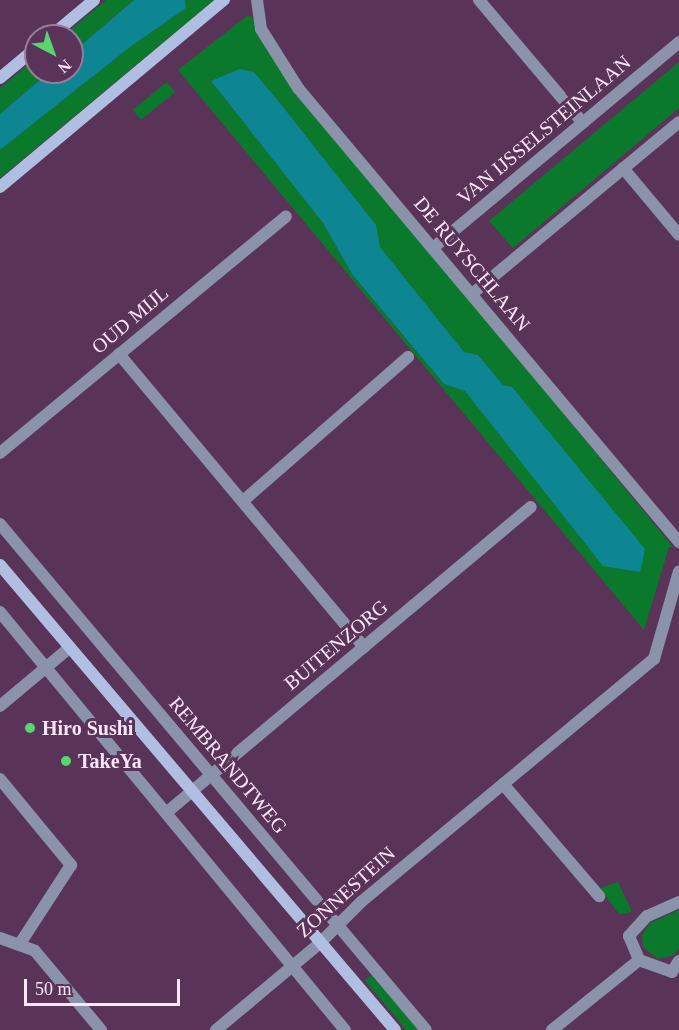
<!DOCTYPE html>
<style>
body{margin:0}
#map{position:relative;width:679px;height:1030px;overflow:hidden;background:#593458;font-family:"Times New Roman",serif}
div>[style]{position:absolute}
.green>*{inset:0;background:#0b792c;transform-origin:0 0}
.water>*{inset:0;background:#0d8592}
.street>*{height:12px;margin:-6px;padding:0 6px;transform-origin:6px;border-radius:6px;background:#8a93a9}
.secondary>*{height:12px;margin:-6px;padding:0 6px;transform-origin:6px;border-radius:6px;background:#b0bfe1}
.dots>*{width:16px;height:16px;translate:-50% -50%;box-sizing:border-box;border:3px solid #593458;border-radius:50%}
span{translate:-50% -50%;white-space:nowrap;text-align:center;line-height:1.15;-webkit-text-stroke:6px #593458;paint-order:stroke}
.street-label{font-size:20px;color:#fde6fc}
.poi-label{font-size:20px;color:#fde6fc;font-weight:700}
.left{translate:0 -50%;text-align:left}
.north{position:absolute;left:24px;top:24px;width:60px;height:60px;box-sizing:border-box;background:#593458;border:2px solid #9b7b9a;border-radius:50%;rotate:139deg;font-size:16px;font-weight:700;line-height:24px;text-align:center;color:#fde6fc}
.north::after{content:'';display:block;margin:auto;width:21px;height:27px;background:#59d56f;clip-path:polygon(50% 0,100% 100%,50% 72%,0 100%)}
.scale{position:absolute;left:24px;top:979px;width:156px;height:27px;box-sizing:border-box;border:3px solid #fde6fc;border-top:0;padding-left:8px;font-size:18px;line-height:21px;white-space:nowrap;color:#fde6fc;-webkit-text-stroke:4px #593458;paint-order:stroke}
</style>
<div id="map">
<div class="green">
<i style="clip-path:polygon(106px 0,134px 0,72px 53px,72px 36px,63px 36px)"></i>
<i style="clip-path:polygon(185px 0,214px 0,0 178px,0 150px,130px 47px,186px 8px)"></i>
<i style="clip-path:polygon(evenodd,248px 15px,258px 22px,366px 173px,673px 547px,669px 547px,644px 630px,178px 70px,248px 15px,239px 69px,254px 72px,280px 103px,375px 224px,380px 247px,464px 352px,478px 355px,503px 385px,640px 572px,634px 570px,465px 391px,444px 384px,352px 274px,323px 223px,211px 81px,239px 69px)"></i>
<i style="clip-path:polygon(36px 58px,36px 72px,49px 72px,0 114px,0 88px)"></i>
<i style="clip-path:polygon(679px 62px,679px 108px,513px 248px,489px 221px)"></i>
<i style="left:167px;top:82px;width:13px;height:44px;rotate:51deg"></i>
<i style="clip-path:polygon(618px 882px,632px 912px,619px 914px,600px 888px)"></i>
<i style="clip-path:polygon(679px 910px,679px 948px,674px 955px,658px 959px,643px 947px,642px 935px,650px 923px)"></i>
<i style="left:372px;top:975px;width:72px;height:9px;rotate:50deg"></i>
</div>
<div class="water">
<i style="clip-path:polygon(134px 0,185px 0,186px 8px,130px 47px,0 150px,0 114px,49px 72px,72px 72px,72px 53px)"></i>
<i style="clip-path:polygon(239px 69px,254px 72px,280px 103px,376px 225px,380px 247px,464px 352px,478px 355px,503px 385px,512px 387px,645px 549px,640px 572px,603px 566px,465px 391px,444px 384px,352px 274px,323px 223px,211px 81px)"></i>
</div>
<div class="street">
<i style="left:257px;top:0;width:29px;rotate:82deg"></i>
<i style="left:261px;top:29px;width:70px;rotate:57.9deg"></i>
<i style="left:298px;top:88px;width:593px;rotate:50deg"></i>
<i style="left:479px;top:0;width:161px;rotate:49.8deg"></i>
<i style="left:623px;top:168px;width:87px;rotate:50.1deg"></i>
<i style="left:433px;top:248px;width:321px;rotate:-39.9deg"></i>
<i style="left:472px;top:294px;width:269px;rotate:-39.7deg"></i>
<i style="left:119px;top:354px;width:382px;rotate:50.1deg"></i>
<i style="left:0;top:453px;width:371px;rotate:-39.6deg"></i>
<i style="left:243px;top:501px;width:219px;rotate:-41.1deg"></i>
<i style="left:0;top:524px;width:661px;rotate:49.91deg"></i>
<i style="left:0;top:612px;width:542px;rotate:50.47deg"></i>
<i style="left:0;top:706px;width:89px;rotate:-40deg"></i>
<i style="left:0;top:779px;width:112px;rotate:50.5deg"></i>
<i style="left:71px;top:865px;width:95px;rotate:123deg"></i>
<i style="left:503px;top:784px;width:148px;rotate:49.4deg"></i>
<i style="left:166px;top:813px;width:476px;rotate:-40deg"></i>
<i style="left:679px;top:902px;width:35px;rotate:156deg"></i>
<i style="left:647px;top:916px;width:27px;rotate:132deg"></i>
<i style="left:629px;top:936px;width:26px;rotate:67deg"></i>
<i style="left:639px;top:960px;width:35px;rotate:20deg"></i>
<i style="left:672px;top:972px;width:13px;rotate:-58deg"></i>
<i style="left:0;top:938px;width:37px;rotate:20deg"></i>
<i style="left:35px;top:951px;width:103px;rotate:50.1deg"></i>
<i style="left:216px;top:1030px;width:136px;rotate:-39.9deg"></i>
<i style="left:320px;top:943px;width:58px;rotate:-45deg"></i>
<i style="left:361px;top:902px;width:381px;rotate:-39.7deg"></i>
<i style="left:654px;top:659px;width:91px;rotate:-74.1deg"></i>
<i style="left:552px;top:1030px;width:112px;rotate:-38.8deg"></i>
</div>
<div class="secondary">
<i style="left:51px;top:36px;width:56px;rotate:-39.9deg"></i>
<i style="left:0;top:78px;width:47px;rotate:-39.8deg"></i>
<i style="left:0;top:187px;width:292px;rotate:-39.9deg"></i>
<i style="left:0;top:565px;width:610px;rotate:49.65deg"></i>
</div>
<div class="dots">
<i style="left:30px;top:728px;background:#59d56f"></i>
<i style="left:66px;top:761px;background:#59d56f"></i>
</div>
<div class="street-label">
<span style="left:544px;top:130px;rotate:-40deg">VAN IJSSELSTEINLAAN</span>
<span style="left:472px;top:264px;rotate:50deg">DE RUYSCHLAAN</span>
<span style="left:130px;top:320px;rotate:-40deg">OUD MIJL</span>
<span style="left:336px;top:645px;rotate:-40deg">BUITENZORG</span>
<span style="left:228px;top:765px;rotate:50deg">REMBRANDTWEG</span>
<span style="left:346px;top:892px;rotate:-42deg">ZONNESTEIN</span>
</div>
<div class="poi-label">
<span class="left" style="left:42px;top:728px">Hiro Sushi</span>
<span class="left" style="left:78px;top:761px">TakeYa</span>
</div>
<div class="north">N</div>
<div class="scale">50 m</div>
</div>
